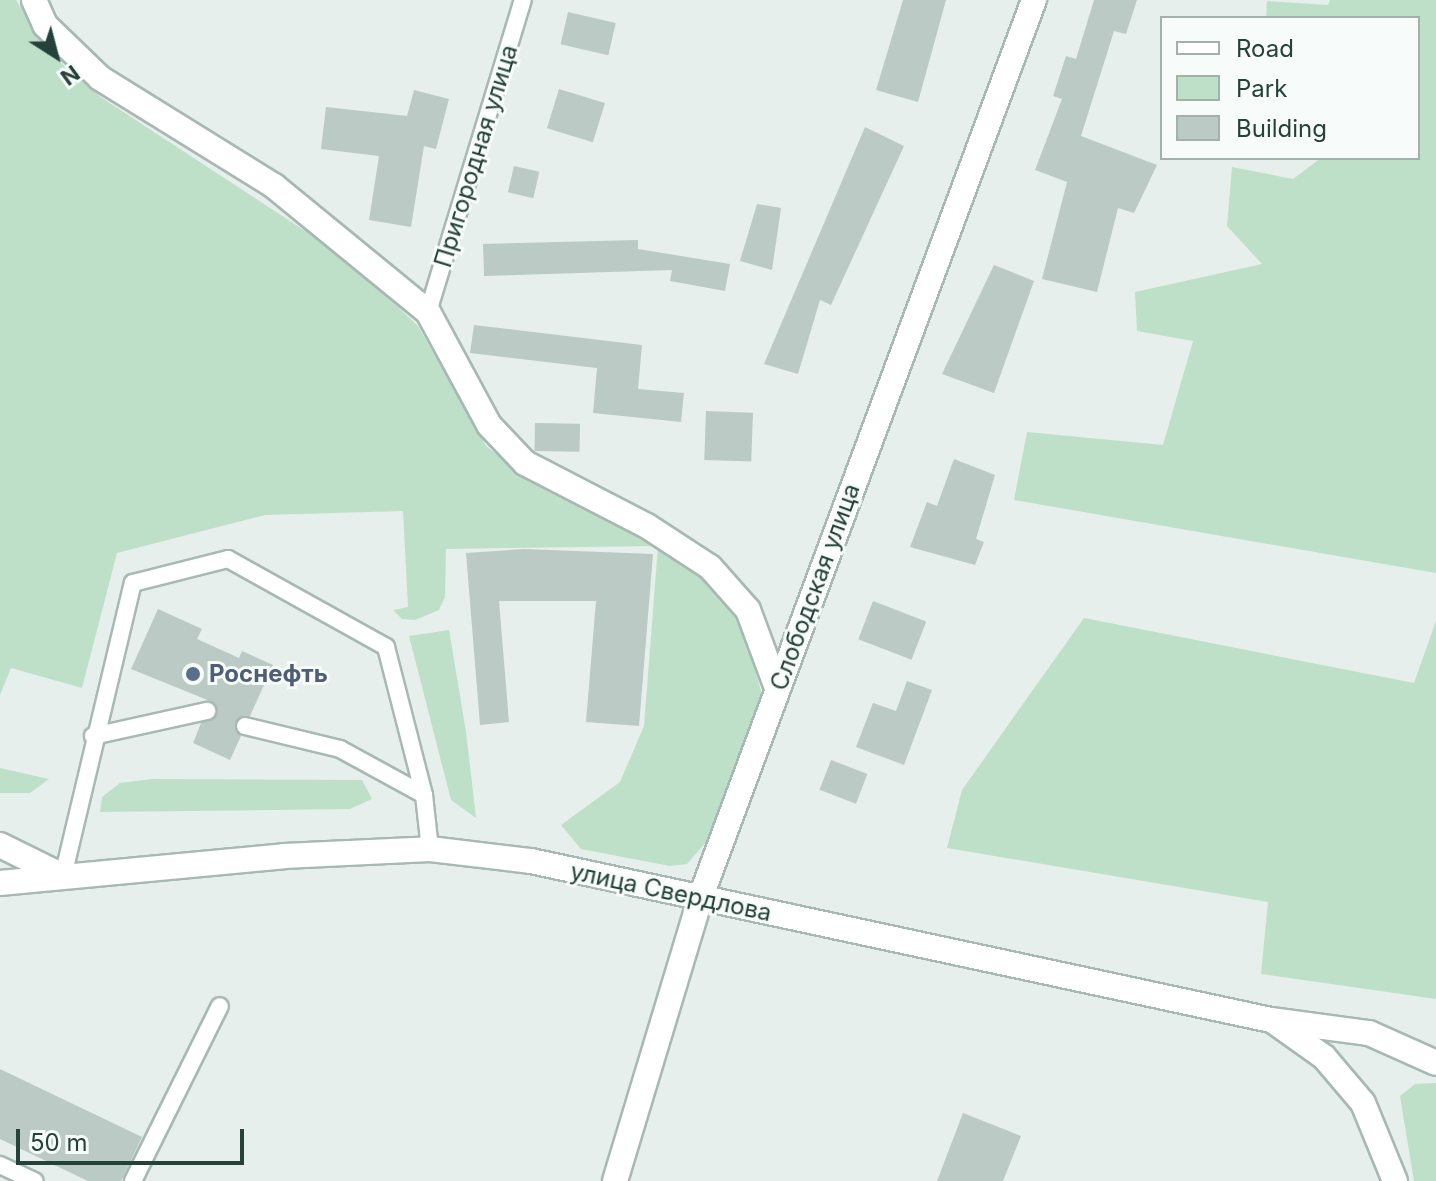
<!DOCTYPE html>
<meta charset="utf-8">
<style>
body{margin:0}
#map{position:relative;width:1436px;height:1181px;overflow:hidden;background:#e6efeb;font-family:Inter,sans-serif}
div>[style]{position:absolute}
.green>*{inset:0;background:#bee0c8}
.building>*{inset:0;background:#bbcac4;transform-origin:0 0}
.roads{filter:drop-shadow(2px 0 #a8b8b2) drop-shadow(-2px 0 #a8b8b2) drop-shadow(0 2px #a8b8b2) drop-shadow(0 -2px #a8b8b2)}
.service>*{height:16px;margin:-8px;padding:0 8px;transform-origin:8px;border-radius:8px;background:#fff}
.minor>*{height:24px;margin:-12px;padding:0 12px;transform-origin:12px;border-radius:12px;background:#fff}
.secondary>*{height:24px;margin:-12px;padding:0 12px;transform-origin:12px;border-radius:12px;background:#fff}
.dots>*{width:22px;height:22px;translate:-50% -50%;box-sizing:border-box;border:4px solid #f7fbf9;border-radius:50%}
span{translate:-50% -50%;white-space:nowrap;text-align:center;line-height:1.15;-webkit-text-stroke:6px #f7fbf9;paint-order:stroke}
.street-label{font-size:24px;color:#24423a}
.service-label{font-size:24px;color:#4e5e75;font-weight:700}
.left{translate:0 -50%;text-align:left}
.legend{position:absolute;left:1160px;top:16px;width:260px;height:144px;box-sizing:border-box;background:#f7fbf9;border:2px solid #a3b1ad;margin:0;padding:10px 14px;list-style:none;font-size:24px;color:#24423a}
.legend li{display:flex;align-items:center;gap:16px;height:40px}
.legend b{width:40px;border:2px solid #a3b1ad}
.north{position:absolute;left:16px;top:16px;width:80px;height:80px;-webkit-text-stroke:6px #f7fbf9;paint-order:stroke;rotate:144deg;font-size:22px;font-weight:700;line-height:32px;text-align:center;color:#24423a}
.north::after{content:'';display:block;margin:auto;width:28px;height:36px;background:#24423a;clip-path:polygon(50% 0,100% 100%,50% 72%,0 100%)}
.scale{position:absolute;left:16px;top:1129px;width:228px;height:36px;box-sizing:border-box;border:4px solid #24423a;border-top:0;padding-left:10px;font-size:24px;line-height:28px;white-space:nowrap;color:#24423a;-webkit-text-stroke:6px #f7fbf9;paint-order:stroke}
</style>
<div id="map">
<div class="green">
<i style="clip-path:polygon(0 0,16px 0,53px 56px,102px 98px,345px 257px,418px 326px,486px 446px,532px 481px,647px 536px,705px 581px,742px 625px,763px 698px,706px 842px,687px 864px,670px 866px,581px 849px,561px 825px,620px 782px,644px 726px,658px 546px,446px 549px,445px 597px,439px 610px,415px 620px,402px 619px,393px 610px,408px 607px,403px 511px,265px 515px,117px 553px,82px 688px,11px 668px,0 695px)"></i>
<i style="clip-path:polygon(1330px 0,1436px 0,1436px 573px,1014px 500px,1027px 432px,1163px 445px,1193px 341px,1137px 331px,1135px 292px,1262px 264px,1227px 226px,1232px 167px,1293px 179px,1321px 158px,1418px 158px,1418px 18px,1266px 18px,1267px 1px,1328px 5px)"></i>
<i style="clip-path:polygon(1084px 618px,1414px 683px,1436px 621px,1436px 999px,1261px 974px,1268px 902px,947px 848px,962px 790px)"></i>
<i style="clip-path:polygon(449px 630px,466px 732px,476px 818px,451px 800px,409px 636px)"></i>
<i style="clip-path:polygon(0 768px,49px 779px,30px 793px,0 793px)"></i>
<i style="clip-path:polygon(153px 779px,362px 780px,372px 799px,350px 809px,100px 812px,102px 797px,120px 783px)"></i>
<i style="clip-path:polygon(1436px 1083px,1436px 1181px,1414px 1181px,1400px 1096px,1415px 1084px)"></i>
</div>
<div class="building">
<i style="clip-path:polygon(903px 0,946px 0,918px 102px,876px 90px)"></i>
<i style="clip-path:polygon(1094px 0,1137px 0,1126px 34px,1114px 31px,1081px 136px,1157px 165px,1134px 213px,1118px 208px,1097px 292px,1042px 279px,1067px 182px,1035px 170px,1062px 99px,1053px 96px,1066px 56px,1076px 59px)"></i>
<i style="left:568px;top:12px;width:49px;height:33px;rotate:13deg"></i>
<i style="left:559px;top:89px;width:48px;height:41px;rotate:17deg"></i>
<i style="clip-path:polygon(414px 90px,449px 99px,436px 149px,424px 146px,411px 227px,369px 220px,379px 156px,321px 149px,326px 107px,407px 116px)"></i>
<i style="clip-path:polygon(865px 127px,904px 146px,831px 305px,820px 300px,798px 374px,764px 364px)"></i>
<i style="left:514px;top:166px;width:26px;height:27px;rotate:13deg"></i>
<i style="clip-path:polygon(757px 204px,781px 208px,772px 270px,740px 261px)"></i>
<i style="clip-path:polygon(638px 240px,638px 249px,730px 264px,725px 291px,670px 281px,672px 270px,484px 276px,483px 244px)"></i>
<i style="clip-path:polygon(994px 265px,1034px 281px,994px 393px,942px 374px)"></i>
<i style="clip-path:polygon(474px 325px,642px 345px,638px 389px,684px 393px,681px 422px,593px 413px,597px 368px,470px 353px)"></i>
<i style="left:706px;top:411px;width:47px;height:49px;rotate:2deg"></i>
<i style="left:535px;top:423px;width:45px;height:28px;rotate:1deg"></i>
<i style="clip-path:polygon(954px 459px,995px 475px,976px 539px,984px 542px,975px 565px,910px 547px,927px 502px,937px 506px)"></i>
<i style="clip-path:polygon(524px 549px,653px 554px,639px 726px,586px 722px,596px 601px,499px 601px,509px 722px,480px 725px,466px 553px)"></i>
<i style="left:873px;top:601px;width:57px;height:41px;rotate:21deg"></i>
<i style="clip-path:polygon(158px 609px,202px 629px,197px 639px,239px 658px,242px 651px,273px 665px,250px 716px,235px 723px,241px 736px,230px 760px,193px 743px,201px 723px,217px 715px,215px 703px,131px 669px)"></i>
<i style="clip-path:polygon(907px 681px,932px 690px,904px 765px,856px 747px,873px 703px,896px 711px)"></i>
<i style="left:831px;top:760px;width:39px;height:32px;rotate:21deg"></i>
<i style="clip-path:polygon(0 1069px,142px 1137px,121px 1181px,88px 1181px,0 1139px)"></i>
<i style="clip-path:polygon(963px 1113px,1021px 1136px,1003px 1181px,937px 1181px)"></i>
</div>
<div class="roads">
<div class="service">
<i style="left:428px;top:312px;width:326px;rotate:-73.1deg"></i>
<i style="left:245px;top:726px;width:98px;rotate:13.6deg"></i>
<i style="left:340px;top:749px;width:96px;rotate:28.7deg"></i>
<i style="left:93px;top:736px;width:117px;rotate:-12.4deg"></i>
<i style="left:63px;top:876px;width:301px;rotate:-76.6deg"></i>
<i style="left:133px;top:583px;width:98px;rotate:-14.2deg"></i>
<i style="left:228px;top:559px;width:181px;rotate:29.1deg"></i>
<i style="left:386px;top:647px;width:153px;rotate:75.6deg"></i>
<i style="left:424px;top:795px;width:54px;rotate:83.7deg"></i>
<i style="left:0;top:1165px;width:38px;rotate:25deg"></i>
<i style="left:133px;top:1181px;width:195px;rotate:-63.6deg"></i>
</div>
<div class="minor">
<i style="left:34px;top:0;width:27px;rotate:66deg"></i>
<i style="left:45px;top:25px;width:76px;rotate:43.9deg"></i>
<i style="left:100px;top:78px;width:205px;rotate:31.8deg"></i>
<i style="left:274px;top:186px;width:199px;rotate:39.3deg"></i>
<i style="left:428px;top:312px;width:128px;rotate:61.6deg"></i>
<i style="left:489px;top:425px;width:52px;rotate:46.5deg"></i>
<i style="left:525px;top:463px;width:137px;rotate:27.3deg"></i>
<i style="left:647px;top:526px;width:75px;rotate:33.1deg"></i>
<i style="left:710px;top:567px;width:57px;rotate:48.5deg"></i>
<i style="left:748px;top:610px;width:83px;rotate:69.6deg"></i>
<i style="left:615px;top:1181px;width:295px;rotate:-73.2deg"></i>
<i style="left:700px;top:899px;width:959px;rotate:-69.62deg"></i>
</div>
<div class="secondary">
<i style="left:0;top:845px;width:70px;rotate:26.2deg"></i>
<i style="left:0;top:883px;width:285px;rotate:-5.4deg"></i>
<i style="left:284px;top:856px;width:146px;rotate:-2.7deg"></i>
<i style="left:430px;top:849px;width:102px;rotate:6.8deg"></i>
<i style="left:531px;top:861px;width:757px;rotate:12.13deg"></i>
<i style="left:1271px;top:1020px;width:99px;rotate:7.6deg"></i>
<i style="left:1369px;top:1033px;width:73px;rotate:24.1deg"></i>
<i style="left:1276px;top:1023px;width:59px;rotate:35.3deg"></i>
<i style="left:1324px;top:1057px;width:60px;rotate:49.7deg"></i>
<i style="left:1363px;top:1103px;width:84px;rotate:67.7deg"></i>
</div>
</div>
<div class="dots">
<i style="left:193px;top:674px;background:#5c6f8a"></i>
</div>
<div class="street-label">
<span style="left:476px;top:156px;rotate:-73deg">Пригородная улица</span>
<span style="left:815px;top:587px;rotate:-70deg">Слободская улица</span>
<span style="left:671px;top:892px;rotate:12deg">улица Свердлова</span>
</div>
<div class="service-label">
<span class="left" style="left:209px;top:674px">Роснефть</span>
</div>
<ul class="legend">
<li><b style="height:10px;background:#fff"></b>Road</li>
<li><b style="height:22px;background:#bee0c8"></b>Park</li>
<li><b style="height:22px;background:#bbcac4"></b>Building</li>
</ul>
<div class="north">N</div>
<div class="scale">50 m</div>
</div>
